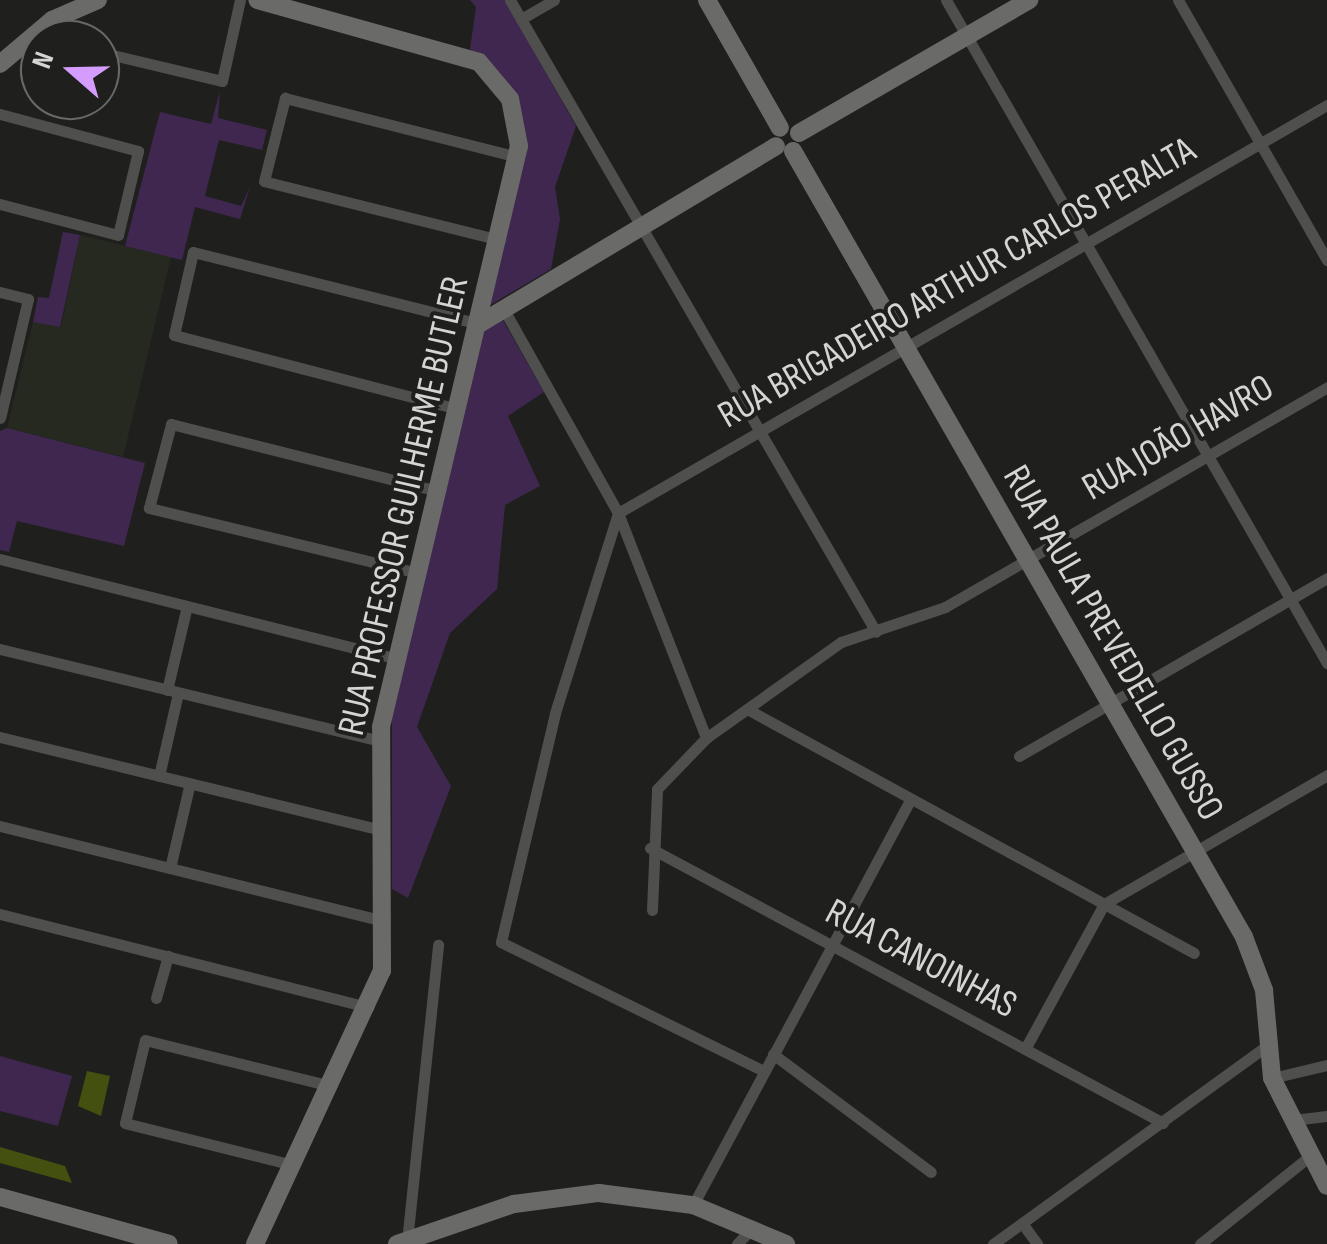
<!DOCTYPE html>
<meta charset="utf-8">
<style>
body{margin:0}
#map{position:relative;width:1327px;height:1244px;overflow:hidden;background:#1f201d;font-family:"Sofia Sans Condensed",sans-serif}
div>[style]{position:absolute}
.built>*{inset:0;background:#262920}
.green>*{inset:0;background:#3f2750}
.building>*{inset:0;background:#43500f}
.street>*{height:11px;margin:-5.5px;padding:0 5.5px;transform-origin:5.5px;border-radius:5.5px;background:#4f504e}
.secondary>*{height:18px;margin:-9px;padding:0 9px;transform-origin:9px;border-radius:9px;background:#6a6b68}
span{translate:-50% -50%;white-space:nowrap;text-align:center;line-height:1.15;-webkit-text-stroke:8px #1f201d;paint-order:stroke}
.street-label{font-size:38px;color:#d5d6d4}
.north{position:absolute;left:20px;top:20px;width:100px;height:100px;box-sizing:border-box;background:#1f201d;border:2px solid #686966;border-radius:50%;rotate:290deg;font-size:28px;font-weight:700;line-height:40px;text-align:center;color:#d5d6d4}
.north::after{content:'';display:block;margin:auto;width:35px;height:45px;background:#d49cfc;clip-path:polygon(50% 0,100% 100%,50% 72%,0 100%)}
</style>
<div id="map">
<div class="built">
<i style="clip-path:polygon(80px 235px,171px 257px,123px 457px,7px 428px,33px 322px,61px 327px)"></i>
</div>
<div class="green">
<i style="clip-path:polygon(470px 0,505px 0,576px 126px,555px 187px,560px 219px,551px 269px,490px 305px,527px 140px,513px 90px,470px 49px,476px 7px)"></i>
<i style="clip-path:polygon(220px 91px,218px 118px,267px 130px,262px 150px,219px 140px,205px 196px,241px 206px,250px 187px,240px 219px,195px 207px,182px 260px,125px 246px,160px 112px,211px 124px)"></i>
<i style="clip-path:polygon(63px 232px,80px 235px,60px 327px,33px 322px,38px 297px,49px 298px)"></i>
<i style="clip-path:polygon(501px 317px,544px 392px,508px 416px,540px 486px,505px 505px,497px 589px,450px 633px,417px 727px,451px 786px,408px 898px,392px 889px,392px 705px,483px 328px)"></i>
<i style="clip-path:polygon(7px 428px,145px 463px,124px 546px,17px 521px,9px 552px,0 550px,0 431px)"></i>
<i style="clip-path:polygon(0 1056px,72px 1076px,58px 1126px,0 1111px)"></i>
</div>
<div class="building">
<i style="clip-path:polygon(87px 1071px,110px 1076px,101px 1116px,78px 1106px)"></i>
<i style="clip-path:polygon(0 1147px,65px 1166px,72px 1183px,0 1163px)"></i>
</div>
<div class="street">
<i style="left:510px;top:0;width:730px;rotate:59.92deg"></i>
<i style="left:946px;top:0;width:765px;rotate:60.12deg"></i>
<i style="left:1178px;top:0;width:300px;rotate:60.2deg"></i>
<i style="left:521px;top:19px;width:38px;rotate:-30deg"></i>
<i style="left:100px;top:52px;width:125px;rotate:13.4deg"></i>
<i style="left:222px;top:81px;width:83px;rotate:-77.5deg"></i>
<i style="left:0;top:114px;width:143px;rotate:15deg"></i>
<i style="left:138px;top:151px;width:86px;rotate:103.4deg"></i>
<i style="left:118px;top:235px;width:122px;rotate:-165.3deg"></i>
<i style="left:500px;top:240px;width:243px;rotate:-166deg"></i>
<i style="left:264px;top:181px;width:86px;rotate:-75.8deg"></i>
<i style="left:285px;top:98px;width:240px;rotate:14.2deg"></i>
<i style="left:0;top:292px;width:29px;rotate:14deg"></i>
<i style="left:28px;top:299px;width:122px;rotate:103.2deg"></i>
<i style="left:503px;top:308px;width:235px;rotate:60.7deg"></i>
<i style="left:618px;top:513px;width:242px;rotate:68.6deg"></i>
<i style="left:458px;top:409px;width:293px;rotate:-165.4deg"></i>
<i style="left:174px;top:335px;width:85px;rotate:-77.1deg"></i>
<i style="left:193px;top:252px;width:295px;rotate:14.1deg"></i>
<i style="left:0;top:559px;width:409px;rotate:14.1deg"></i>
<i style="left:418px;top:573px;width:277px;rotate:-166.4deg"></i>
<i style="left:149px;top:508px;width:87px;rotate:-75.3deg"></i>
<i style="left:171px;top:424px;width:275px;rotate:14.1deg"></i>
<i style="left:0;top:649px;width:390px;rotate:13.6deg"></i>
<i style="left:167px;top:690px;width:86px;rotate:-76.6deg"></i>
<i style="left:747px;top:709px;width:509px;rotate:28.63deg"></i>
<i style="left:0;top:737px;width:393px;rotate:13.7deg"></i>
<i style="left:1019px;top:756px;width:356px;rotate:-30deg"></i>
<i style="left:159px;top:776px;width:85px;rotate:-77.1deg"></i>
<i style="left:0;top:826px;width:396px;rotate:13.9deg"></i>
<i style="left:650px;top:848px;width:582px;rotate:28.19deg"></i>
<i style="left:170px;top:868px;width:87px;rotate:-76.8deg"></i>
<i style="left:652px;top:910px;width:121px;rotate:-87.6deg"></i>
<i style="left:657px;top:789px;width:71px;rotate:-46.1deg"></i>
<i style="left:706px;top:738px;width:166px;rotate:-35.4deg"></i>
<i style="left:841px;top:642px;width:110px;rotate:-18.6deg"></i>
<i style="left:945px;top:607px;width:441px;rotate:-29.9deg"></i>
<i style="left:0;top:914px;width:380px;rotate:14.2deg"></i>
<i style="left:156px;top:998px;width:44px;rotate:-74.1deg"></i>
<i style="left:1025px;top:1049px;width:165px;rotate:-61.4deg"></i>
<i style="left:1104px;top:904px;width:258px;rotate:-30deg"></i>
<i style="left:773px;top:1054px;width:197px;rotate:36.8deg"></i>
<i style="left:764px;top:1071px;width:293px;rotate:-153.9deg"></i>
<i style="left:501px;top:942px;width:235px;rotate:-76.7deg"></i>
<i style="left:555px;top:713px;width:210px;rotate:-72.5deg"></i>
<i style="left:618px;top:513px;width:818px;rotate:-29.92deg"></i>
<i style="left:1272px;top:1078px;width:57px;rotate:-13.3deg"></i>
<i style="left:1293px;top:1120px;width:34px;rotate:-7deg"></i>
<i style="left:293px;top:1165px;width:173px;rotate:-166deg"></i>
<i style="left:125px;top:1123px;width:85px;rotate:-76.5deg"></i>
<i style="left:145px;top:1040px;width:192px;rotate:13.9deg"></i>
<i style="left:693px;top:1205px;width:461px;rotate:-61.8deg"></i>
<i style="left:1022px;top:1223px;width:26px;rotate:54deg"></i>
<i style="left:407px;top:1241px;width:298px;rotate:-84deg"></i>
<i style="left:737px;top:1244px;width:23px;rotate:-47deg"></i>
<i style="left:993px;top:1244px;width:338px;rotate:-35.9deg"></i>
<i style="left:1200px;top:1244px;width:142px;rotate:-38.7deg"></i>
</div>
<div class="secondary">
<i style="left:707px;top:0;width:147px;rotate:60.3deg"></i>
<i style="left:0;top:64px;width:68px;rotate:-40.2deg"></i>
<i style="left:52px;top:20px;width:50px;rotate:-23.5deg"></i>
<i style="left:799px;top:133px;width:266px;rotate:-30deg"></i>
<i style="left:793px;top:151px;width:906px;rotate:60.15deg"></i>
<i style="left:1244px;top:937px;width:57px;rotate:69.3deg"></i>
<i style="left:1264px;top:990px;width:88px;rotate:84.8deg"></i>
<i style="left:1272px;top:1078px;width:121px;rotate:63deg"></i>
<i style="left:479px;top:324px;width:346px;rotate:-30.9deg"></i>
<i style="left:0;top:1197px;width:175px;rotate:15.5deg"></i>
<i style="left:255px;top:1244px;width:301px;rotate:-65.1deg"></i>
<i style="left:382px;top:971px;width:244px;rotate:-90.2deg"></i>
<i style="left:381px;top:727px;width:597px;rotate:-76.64deg"></i>
<i style="left:519px;top:146px;width:48px;rotate:-100.8deg"></i>
<i style="left:510px;top:99px;width:48px;rotate:-130deg"></i>
<i style="left:479px;top:62px;width:230px;rotate:-164.4deg"></i>
<i style="left:397px;top:1244px;width:124px;rotate:-18.9deg"></i>
<i style="left:514px;top:1204px;width:86px;rotate:-7.4deg"></i>
<i style="left:599px;top:1193px;width:95px;rotate:7.3deg"></i>
<i style="left:693px;top:1205px;width:101px;rotate:22.8deg"></i>
</div>
<div class="street-label">
<span style="left:957px;top:283px;rotate:-30deg">RUA BRIGADEIRO ARTHUR CARLOS PERALTA</span>
<span style="left:1178px;top:438px;rotate:-30deg">RUA JOÃO HAVRO</span>
<span style="left:404px;top:506px;rotate:-77deg">RUA PROFESSOR GUILHERME BUTLER</span>
<span style="left:1113px;top:643px;rotate:60deg">RUA PAULA PREVEDELLO GUSSO</span>
<span style="left:921px;top:959px;rotate:28deg">RUA CANOINHAS</span>
</div>
<div class="north">N</div>
</div>
